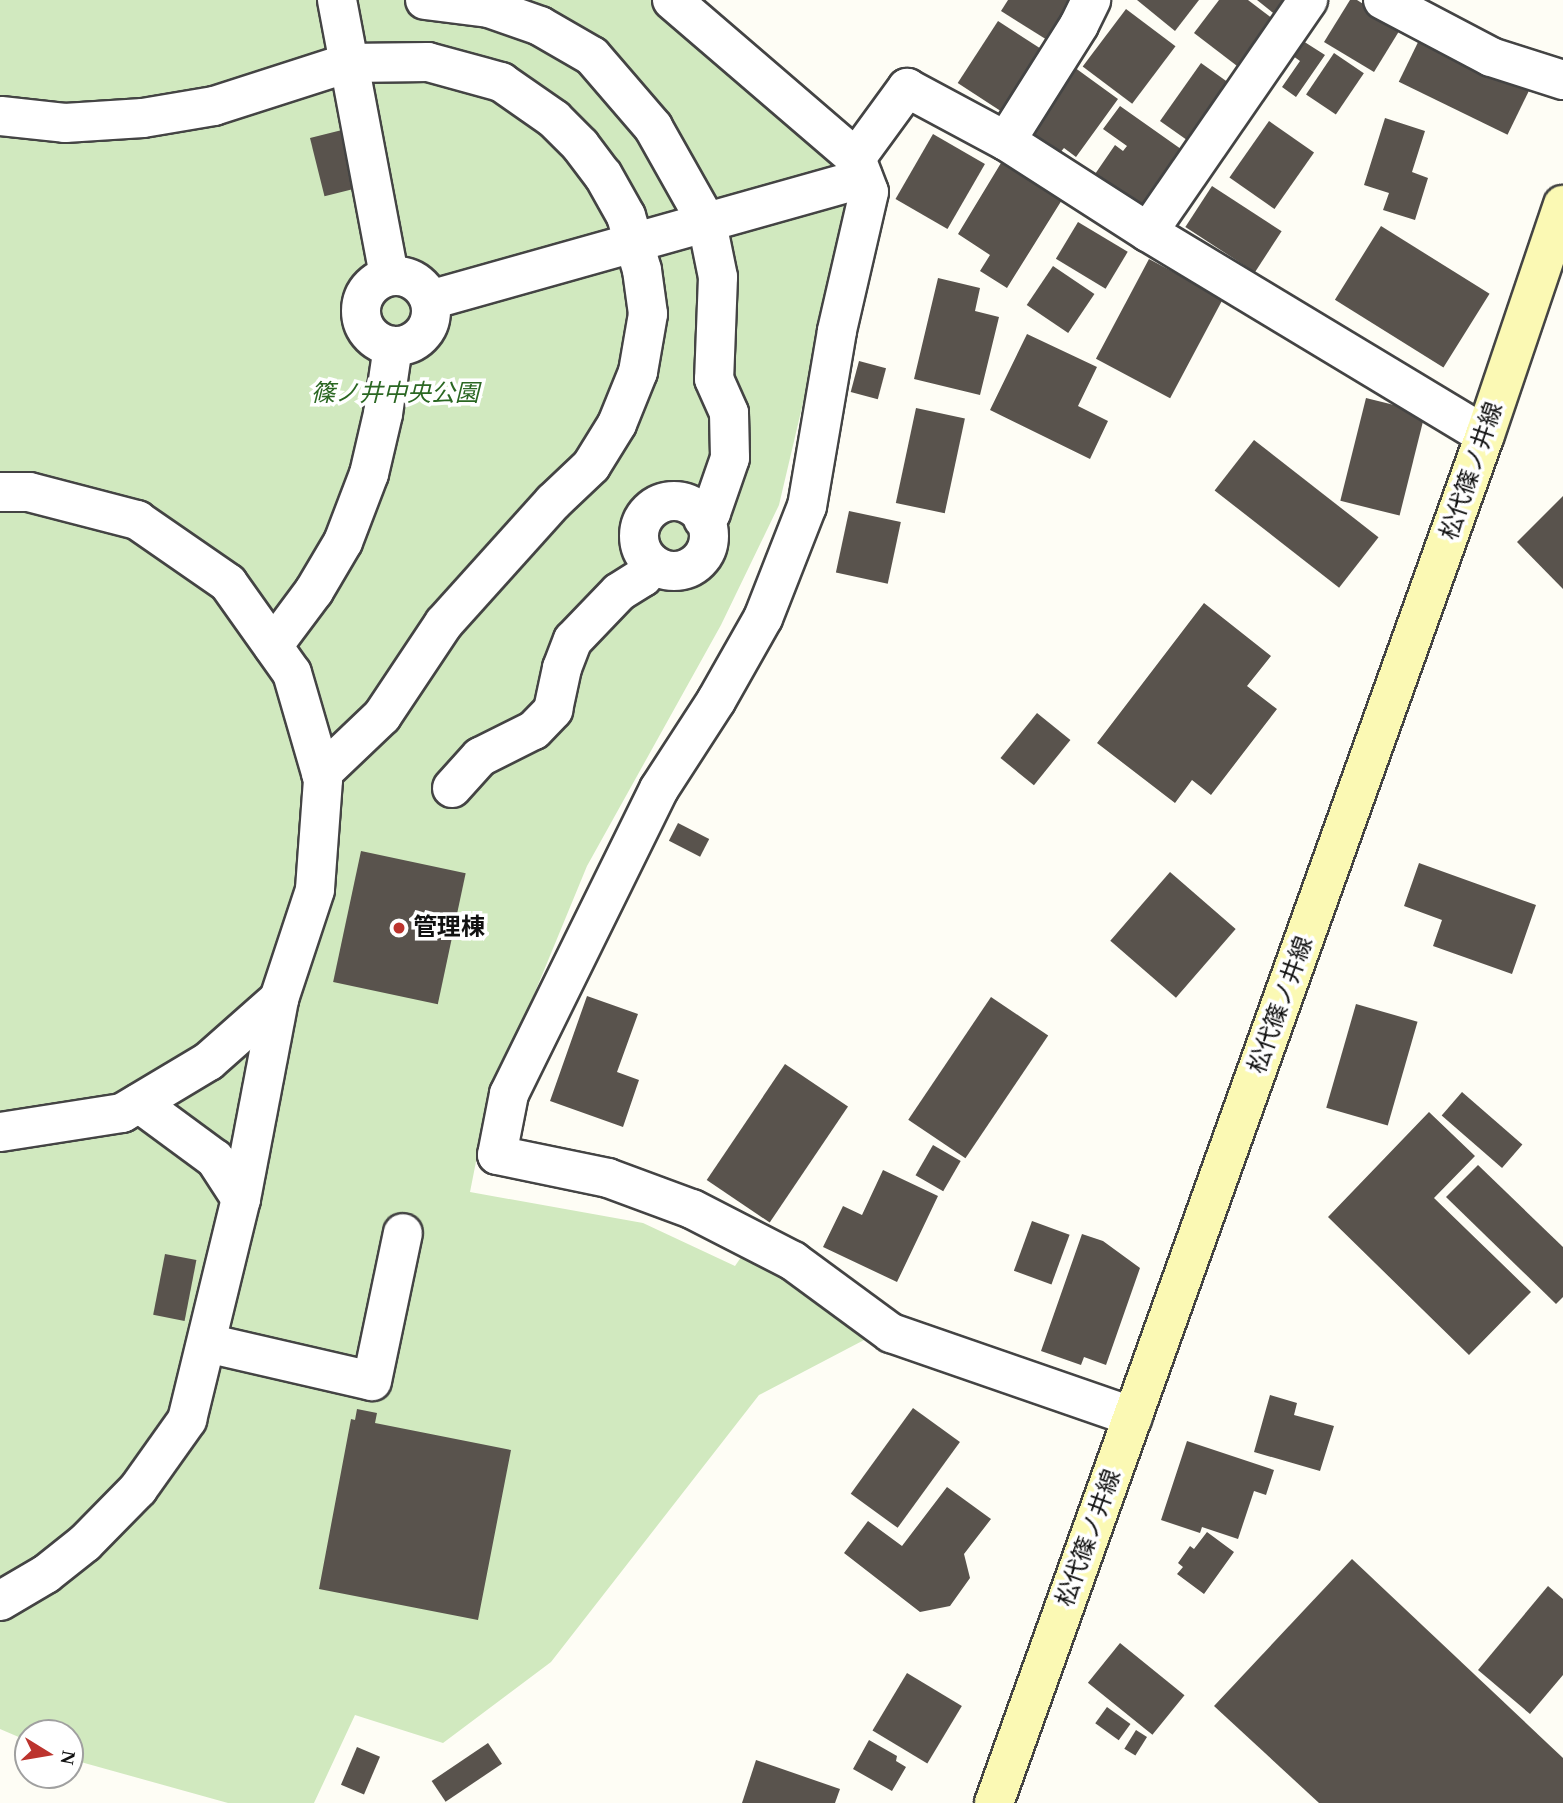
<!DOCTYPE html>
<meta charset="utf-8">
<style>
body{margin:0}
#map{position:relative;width:1563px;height:1803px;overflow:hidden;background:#fefdf5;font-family:"Times New Roman","Noto Sans JP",serif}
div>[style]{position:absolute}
.green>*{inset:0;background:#d1e9bf}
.building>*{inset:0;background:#59534d;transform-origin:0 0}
.roads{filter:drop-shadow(2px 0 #444) drop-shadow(-2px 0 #444) drop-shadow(0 2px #444) drop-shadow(0 -2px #444)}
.street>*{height:38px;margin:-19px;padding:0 19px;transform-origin:19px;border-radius:19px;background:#fff}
.street>.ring{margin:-19px;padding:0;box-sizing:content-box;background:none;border:38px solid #fff;border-radius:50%}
.secondary>*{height:38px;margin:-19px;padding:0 19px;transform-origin:19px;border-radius:19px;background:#fbf9b4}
.dots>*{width:19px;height:19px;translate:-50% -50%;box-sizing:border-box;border:4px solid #fff;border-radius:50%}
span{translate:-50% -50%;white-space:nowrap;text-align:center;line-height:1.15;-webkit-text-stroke:7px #fff;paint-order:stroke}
.park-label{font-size:24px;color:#2b6723;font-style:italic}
.street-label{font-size:24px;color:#111}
.poi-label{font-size:24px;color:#111;font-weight:700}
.left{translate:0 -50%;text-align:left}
.north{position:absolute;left:14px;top:1719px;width:70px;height:70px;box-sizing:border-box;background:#fff;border:2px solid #a0a0a0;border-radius:50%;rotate:101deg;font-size:19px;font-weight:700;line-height:28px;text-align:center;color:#111}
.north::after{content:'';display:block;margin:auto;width:24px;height:32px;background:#bc342e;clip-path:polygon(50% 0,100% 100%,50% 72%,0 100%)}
</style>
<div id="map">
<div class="green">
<i style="clip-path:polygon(0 0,660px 0,849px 165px,846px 220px,779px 505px,721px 625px,587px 866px,486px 1111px,470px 1192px,643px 1223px,735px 1266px,746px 1250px,866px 1339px,759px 1395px,551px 1662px,443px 1743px,355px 1715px,314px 1803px,228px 1803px,70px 1759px,70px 1733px,28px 1733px,28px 1741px,0 1729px)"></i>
</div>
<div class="building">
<i style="clip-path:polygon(1008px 0,1079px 0,1052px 43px,1001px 11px)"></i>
<i style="clip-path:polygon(1137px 0,1199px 0,1175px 31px)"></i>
<i style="clip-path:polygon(1219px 0,1248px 0,1277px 22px,1241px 69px,1194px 33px)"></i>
<i style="clip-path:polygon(1257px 0,1298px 0,1282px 20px)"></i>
<i style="clip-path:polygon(1350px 0,1357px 0,1401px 28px,1374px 72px,1324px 42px)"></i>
<i style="left:1126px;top:9px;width:62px;height:72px;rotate:37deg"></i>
<i style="left:998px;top:21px;width:64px;height:74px;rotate:33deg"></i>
<i style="left:1422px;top:34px;width:121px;height:53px;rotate:26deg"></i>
<i style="clip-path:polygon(1303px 41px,1325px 55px,1296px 97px,1282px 87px,1300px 61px,1293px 56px)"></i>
<i style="left:1334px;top:53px;width:36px;height:50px;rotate:34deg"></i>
<i style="clip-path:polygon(1067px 62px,1118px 99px,1076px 157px,1064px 148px,1058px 155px,1016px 134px)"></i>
<i style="clip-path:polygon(1201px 63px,1229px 83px,1194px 145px,1160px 121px)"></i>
<i style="clip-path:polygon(1120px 106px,1188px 154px,1146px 215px,1093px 177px,1115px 145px,1123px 151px,1127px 146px,1103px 129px)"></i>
<i style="clip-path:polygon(1385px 118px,1425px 131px,1412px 172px,1428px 178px,1415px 220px,1383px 210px,1389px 193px,1364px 185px)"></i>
<i style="left:1269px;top:121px;width:55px;height:69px;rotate:35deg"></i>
<i style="left:342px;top:130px;width:60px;height:33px;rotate:76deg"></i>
<i style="left:933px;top:134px;width:60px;height:75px;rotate:30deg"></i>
<i style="clip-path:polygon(1004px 158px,1065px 195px,1007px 288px,980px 271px,990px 255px,958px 234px)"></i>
<i style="left:1212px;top:186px;width:83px;height:49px;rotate:33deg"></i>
<i style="left:1078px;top:222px;width:58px;height:43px;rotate:31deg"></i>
<i style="left:1381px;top:226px;width:128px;height:87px;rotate:32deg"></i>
<i style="left:1149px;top:259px;width:84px;height:113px;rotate:28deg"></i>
<i style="left:1053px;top:266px;width:50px;height:47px;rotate:34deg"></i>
<i style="clip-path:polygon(938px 278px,980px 288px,975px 311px,999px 317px,980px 395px,914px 379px)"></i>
<i style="clip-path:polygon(1027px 334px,1097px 367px,1078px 406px,1108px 421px,1090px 459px,990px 410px)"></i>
<i style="left:859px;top:361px;width:28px;height:32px;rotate:15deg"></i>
<i style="left:1366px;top:398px;width:61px;height:106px;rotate:14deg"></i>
<i style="left:916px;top:408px;width:50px;height:97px;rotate:12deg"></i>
<i style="left:1254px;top:440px;width:158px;height:64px;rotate:38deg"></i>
<i style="clip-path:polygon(1563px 496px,1563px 589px,1517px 542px)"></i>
<i style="left:849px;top:511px;width:53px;height:63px;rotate:12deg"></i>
<i style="clip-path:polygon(1204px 603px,1271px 656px,1247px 686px,1277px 709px,1211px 795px,1192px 780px,1175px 803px,1097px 743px)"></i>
<i style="left:1037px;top:713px;width:43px;height:58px;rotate:39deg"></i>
<i style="left:678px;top:823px;width:35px;height:20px;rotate:27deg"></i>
<i style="left:361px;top:851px;width:107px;height:134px;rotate:12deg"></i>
<i style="clip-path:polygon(1419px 863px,1536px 905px,1512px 974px,1433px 946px,1442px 920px,1404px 906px)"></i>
<i style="left:1170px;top:872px;width:87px;height:91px;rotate:41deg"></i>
<i style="clip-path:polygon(587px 996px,638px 1014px,617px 1072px,639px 1080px,623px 1127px,550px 1101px)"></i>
<i style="left:991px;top:997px;width:69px;height:148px;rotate:34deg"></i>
<i style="left:1356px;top:1004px;width:64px;height:108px;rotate:16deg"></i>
<i style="left:785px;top:1064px;width:76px;height:140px;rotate:34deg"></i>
<i style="left:1462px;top:1092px;width:80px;height:31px;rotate:41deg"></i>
<i style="clip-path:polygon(1429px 1112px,1475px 1156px,1434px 1198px,1531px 1292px,1469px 1355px,1328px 1217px)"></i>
<i style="left:933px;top:1145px;width:32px;height:35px;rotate:30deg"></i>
<i style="clip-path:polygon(1478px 1165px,1563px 1247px,1563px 1297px,1556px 1304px,1446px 1197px)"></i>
<i style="clip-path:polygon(883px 1170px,938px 1196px,897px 1282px,823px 1247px,843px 1206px,862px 1215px)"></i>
<i style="left:1032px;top:1221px;width:40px;height:53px;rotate:20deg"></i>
<i style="clip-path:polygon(1082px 1234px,1103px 1241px,1140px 1268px,1106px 1365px,1084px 1357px,1081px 1365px,1041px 1351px)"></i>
<i style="left:165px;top:1254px;width:32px;height:62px;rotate:11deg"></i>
<i style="clip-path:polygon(1270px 1395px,1297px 1403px,1294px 1415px,1334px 1426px,1320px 1471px,1254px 1452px)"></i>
<i style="left:913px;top:1408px;width:58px;height:106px;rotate:36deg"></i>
<i style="clip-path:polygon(357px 1409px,377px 1413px,375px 1423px,511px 1450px,478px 1620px,319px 1589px,351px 1419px,355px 1420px)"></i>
<i style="clip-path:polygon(1187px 1441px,1274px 1470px,1266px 1495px,1254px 1491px,1238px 1539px,1202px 1527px,1200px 1533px,1161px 1520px)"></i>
<i style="clip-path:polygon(947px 1487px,991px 1519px,964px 1554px,970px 1578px,950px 1606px,920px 1612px,844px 1553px,868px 1521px,902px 1546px)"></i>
<i style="clip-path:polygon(1207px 1532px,1234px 1552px,1204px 1594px,1177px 1574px,1183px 1567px,1178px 1563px,1190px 1546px,1194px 1549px)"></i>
<i style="clip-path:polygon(1352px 1559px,1563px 1758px,1563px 1803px,1319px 1803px,1214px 1706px)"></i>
<i style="clip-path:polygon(1548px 1586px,1563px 1599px,1563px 1675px,1530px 1714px,1478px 1670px)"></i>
<i style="left:1120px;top:1643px;width:83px;height:51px;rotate:39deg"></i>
<i style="left:907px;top:1673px;width:64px;height:67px;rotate:31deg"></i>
<i style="left:1107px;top:1707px;width:29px;height:20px;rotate:36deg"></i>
<i style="left:1136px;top:1730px;width:13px;height:22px;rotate:32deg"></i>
<i style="clip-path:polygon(869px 1740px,897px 1756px,896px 1761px,906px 1767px,892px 1791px,853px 1769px)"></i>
<i style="left:488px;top:1743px;width:25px;height:68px;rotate:56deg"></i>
<i style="left:357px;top:1747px;width:25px;height:41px;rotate:23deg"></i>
<i style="clip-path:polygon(756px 1760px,840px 1789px,835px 1803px,742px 1803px)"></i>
</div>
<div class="roads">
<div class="street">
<i style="left:337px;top:0;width:280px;rotate:79.3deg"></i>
<i style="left:425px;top:0;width:64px;rotate:7.1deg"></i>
<i style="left:489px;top:8px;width:54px;rotate:19.4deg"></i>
<i style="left:540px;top:26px;width:60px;rotate:30deg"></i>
<i style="left:592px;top:56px;width:94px;rotate:49.3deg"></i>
<i style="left:653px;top:127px;width:110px;rotate:60.6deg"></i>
<i style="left:707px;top:223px;width:55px;rotate:78.5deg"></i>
<i style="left:718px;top:277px;width:102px;rotate:92.2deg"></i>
<i style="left:714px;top:379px;width:37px;rotate:66deg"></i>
<i style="left:729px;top:413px;width:45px;rotate:88.7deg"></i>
<i style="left:730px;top:458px;width:58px;rotate:109.1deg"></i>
<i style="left:711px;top:513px;width:10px;rotate:143deg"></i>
<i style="left:672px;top:0;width:243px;rotate:40.7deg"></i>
<i style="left:856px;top:158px;width:36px;rotate:69deg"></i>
<i style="left:869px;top:192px;width:143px;rotate:103deg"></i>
<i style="left:837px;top:331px;width:178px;rotate:99.7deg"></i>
<i style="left:807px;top:506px;width:120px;rotate:111.4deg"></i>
<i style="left:763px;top:618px;width:95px;rotate:119.5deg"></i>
<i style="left:716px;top:701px;width:105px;rotate:122.9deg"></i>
<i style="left:659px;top:789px;width:340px;rotate:116.2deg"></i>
<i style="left:509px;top:1094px;width:62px;rotate:101.1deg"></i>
<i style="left:497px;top:1155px;width:113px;rotate:11.7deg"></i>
<i style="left:608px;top:1178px;width:90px;rotate:20.3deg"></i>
<i style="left:692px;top:1209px;width:114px;rotate:27.2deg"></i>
<i style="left:793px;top:1261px;width:122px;rotate:36.3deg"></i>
<i style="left:891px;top:1333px;width:256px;rotate:19.1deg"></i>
<i style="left:1383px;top:0;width:122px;rotate:27.8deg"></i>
<i style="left:1491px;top:57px;width:76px;rotate:17.7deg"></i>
<i style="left:1px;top:116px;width:64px;rotate:6.2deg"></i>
<i style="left:65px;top:123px;width:78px;rotate:-3.7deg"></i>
<i style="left:143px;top:118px;width:72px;rotate:-9.6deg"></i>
<i style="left:214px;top:106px;width:141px;rotate:-17.8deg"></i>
<i style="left:348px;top:63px;width:80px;rotate:-0.7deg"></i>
<i style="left:428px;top:62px;width:76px;rotate:15.3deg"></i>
<i style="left:501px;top:82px;width:65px;rotate:34.9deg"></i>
<i style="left:554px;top:119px;width:37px;rotate:45deg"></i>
<i style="left:580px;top:145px;width:38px;rotate:53deg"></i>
<i style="left:603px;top:175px;width:47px;rotate:60.7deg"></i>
<i style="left:626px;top:216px;width:56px;rotate:73.5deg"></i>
<i style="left:642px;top:270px;width:44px;rotate:82.2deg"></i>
<i style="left:648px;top:314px;width:59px;rotate:99.8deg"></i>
<i style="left:638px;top:372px;width:56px;rotate:112deg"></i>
<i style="left:617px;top:424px;width:49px;rotate:121.8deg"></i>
<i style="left:591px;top:466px;width:52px;rotate:136.5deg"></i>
<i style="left:553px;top:502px;width:163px;rotate:132deg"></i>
<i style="left:444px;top:623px;width:112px;rotate:123.7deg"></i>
<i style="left:382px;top:716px;width:84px;rotate:136.4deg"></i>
<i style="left:1006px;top:141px;width:137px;rotate:-57.8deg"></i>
<i style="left:1079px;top:25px;width:28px;rotate:-64deg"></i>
<i style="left:856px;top:158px;width:87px;rotate:-53.9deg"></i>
<i style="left:907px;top:88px;width:112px;rotate:28.2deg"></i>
<i style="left:1006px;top:141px;width:169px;rotate:32.7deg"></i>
<i style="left:1148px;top:232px;width:393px;rotate:31.1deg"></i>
<i style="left:1148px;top:232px;width:282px;rotate:-55.4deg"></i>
<i class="ring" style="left:361px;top:276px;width:32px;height:32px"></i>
<i style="left:430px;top:300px;width:450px;rotate:-15.7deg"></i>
<i style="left:0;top:492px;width:29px"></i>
<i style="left:29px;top:492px;width:112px;rotate:14.5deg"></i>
<i style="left:137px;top:520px;width:111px;rotate:34.7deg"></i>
<i style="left:228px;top:583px;width:110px;rotate:54.6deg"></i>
<i style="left:292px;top:673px;width:111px;rotate:73.8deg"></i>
<i style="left:323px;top:780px;width:110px;rotate:94.2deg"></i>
<i style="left:315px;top:890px;width:115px;rotate:108.3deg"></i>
<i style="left:279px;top:999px;width:94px;rotate:138.5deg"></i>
<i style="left:209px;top:1061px;width:101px;rotate:149.1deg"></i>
<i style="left:122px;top:1113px;width:123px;rotate:171.1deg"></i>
<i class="ring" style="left:639px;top:501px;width:32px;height:32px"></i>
<i style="left:273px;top:646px;width:69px;rotate:-53.3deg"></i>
<i style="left:314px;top:591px;width:57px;rotate:-59.4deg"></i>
<i style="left:343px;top:542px;width:73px;rotate:-69.1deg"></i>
<i style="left:369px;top:474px;width:62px;rotate:-76.9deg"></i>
<i style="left:383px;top:414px;width:69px;rotate:-81.6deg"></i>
<i style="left:452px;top:788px;width:42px;rotate:-47.9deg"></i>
<i style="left:480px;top:757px;width:60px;rotate:-26.6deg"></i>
<i style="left:534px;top:730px;width:28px;rotate:-46deg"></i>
<i style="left:553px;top:710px;width:43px;rotate:-77.9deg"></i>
<i style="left:562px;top:668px;width:30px;rotate:-69deg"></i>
<i style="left:573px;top:640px;width:66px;rotate:-46.2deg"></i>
<i style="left:619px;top:592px;width:28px;rotate:-32deg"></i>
<i style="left:643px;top:577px;width:16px;rotate:-55deg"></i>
<i style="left:241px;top:1199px;width:204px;rotate:-79.2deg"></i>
<i style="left:207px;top:1343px;width:169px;rotate:13deg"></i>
<i style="left:372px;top:1381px;width:151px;rotate:-78.2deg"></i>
<i style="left:0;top:1601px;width:53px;rotate:-30.4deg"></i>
<i style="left:46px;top:1574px;width:50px;rotate:-38.5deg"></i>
<i style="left:85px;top:1543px;width:76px;rotate:-45.5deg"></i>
<i style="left:138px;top:1489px;width:85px;rotate:-54.6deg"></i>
<i style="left:187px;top:1420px;width:228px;rotate:-76.3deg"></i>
<i style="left:241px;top:1199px;width:48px;rotate:-123deg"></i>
<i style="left:215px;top:1159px;width:94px;rotate:-143.6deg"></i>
</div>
<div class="secondary">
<i style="left:994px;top:1803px;width:1453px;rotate:-70.26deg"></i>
<i style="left:1485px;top:435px;width:243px;rotate:-71.3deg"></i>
</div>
</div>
<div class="dots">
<i style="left:399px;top:928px;background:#bc342e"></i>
</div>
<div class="park-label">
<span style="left:395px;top:394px">篠ノ井中央公園</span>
</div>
<div class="street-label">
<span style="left:1472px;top:471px;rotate:-71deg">松代篠ノ井線</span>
<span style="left:1281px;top:1005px;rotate:-70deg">松代篠ノ井線</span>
<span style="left:1089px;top:1538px;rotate:-70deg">松代篠ノ井線</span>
</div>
<div class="poi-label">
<span class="left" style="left:413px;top:928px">管理棟</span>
</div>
<div class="north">N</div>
</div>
